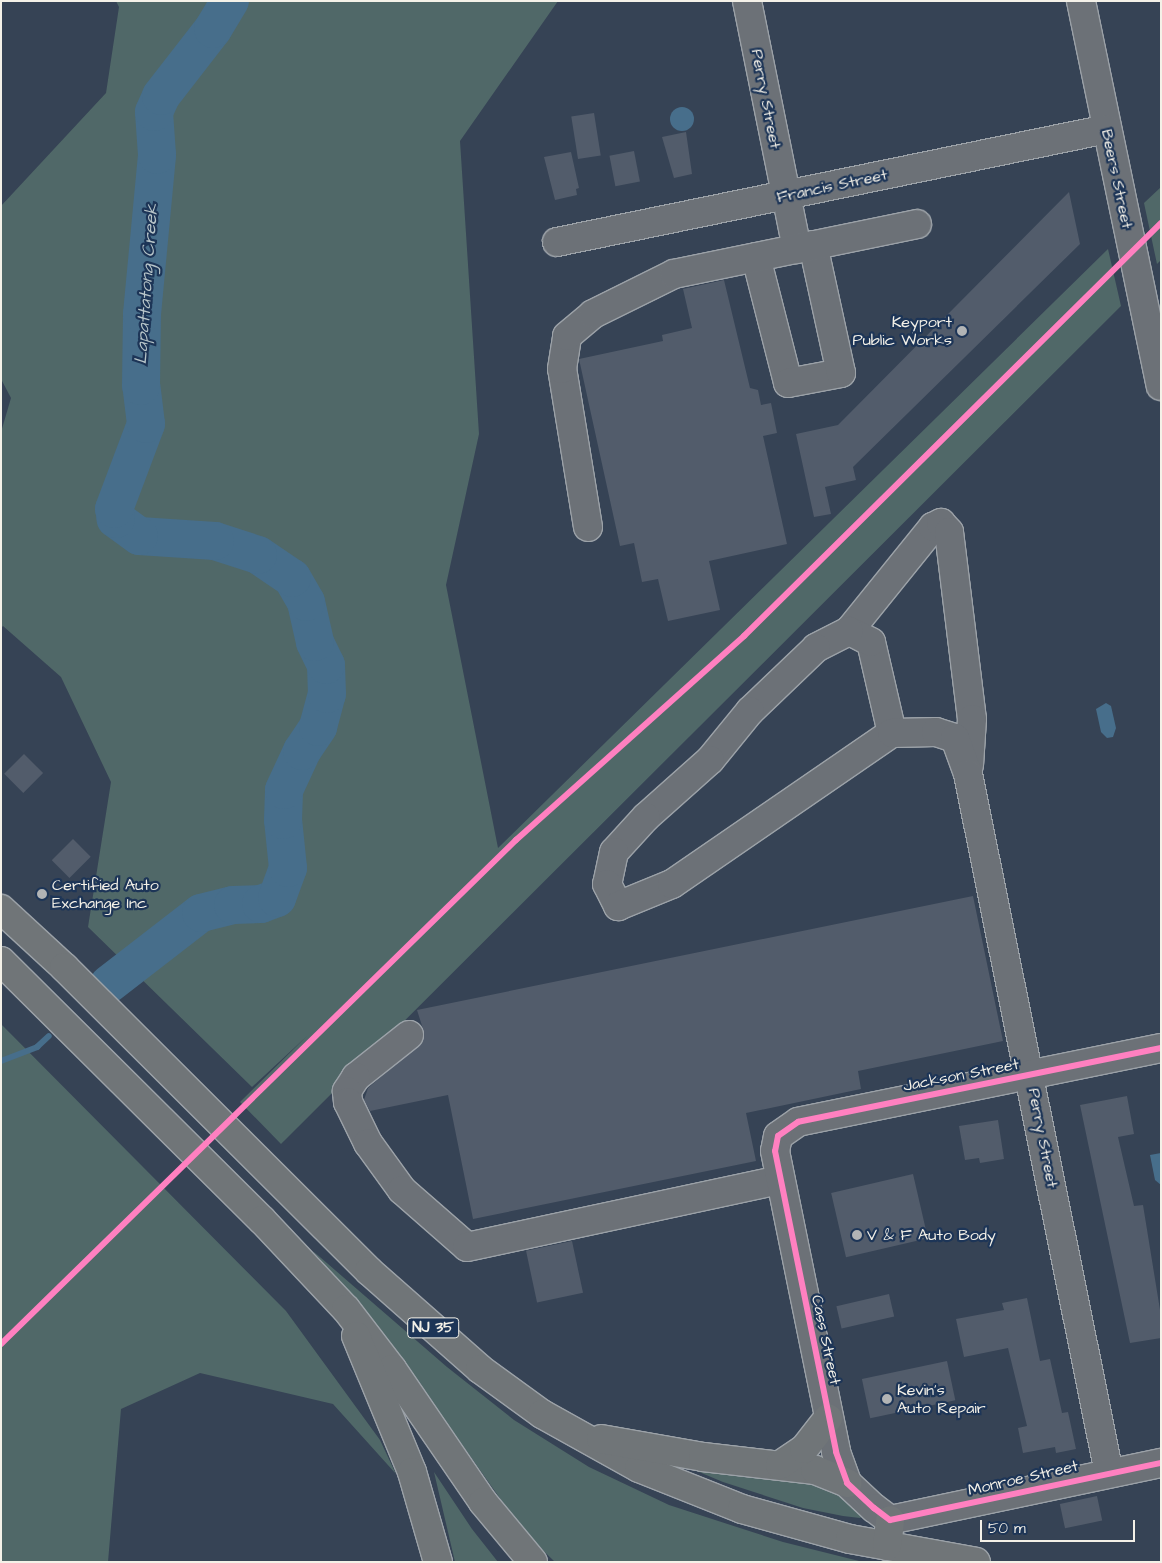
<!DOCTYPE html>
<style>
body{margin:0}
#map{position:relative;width:1162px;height:1563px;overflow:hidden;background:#364355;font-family:"Architects Daughter",sans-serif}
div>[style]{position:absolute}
.green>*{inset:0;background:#506868}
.water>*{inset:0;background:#476e8b}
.round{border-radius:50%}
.stream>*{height:6px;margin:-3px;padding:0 3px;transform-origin:3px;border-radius:3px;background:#476e8b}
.river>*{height:38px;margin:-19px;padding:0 19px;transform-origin:19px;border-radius:19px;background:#476e8b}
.building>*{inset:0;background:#525c6b;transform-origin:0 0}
.roads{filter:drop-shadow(1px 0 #9ca2a8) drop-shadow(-1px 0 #9ca2a8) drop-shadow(0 1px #9ca2a8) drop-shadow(0 -1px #9ca2a8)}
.minor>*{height:28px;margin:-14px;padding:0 14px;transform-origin:14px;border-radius:14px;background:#6c7177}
.highway>*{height:28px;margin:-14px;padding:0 14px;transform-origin:14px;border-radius:14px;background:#707578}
.cycleway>*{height:6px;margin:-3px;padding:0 3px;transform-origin:3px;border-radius:3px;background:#ff80c0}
.dots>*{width:14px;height:14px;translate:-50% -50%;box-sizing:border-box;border:2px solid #1d3557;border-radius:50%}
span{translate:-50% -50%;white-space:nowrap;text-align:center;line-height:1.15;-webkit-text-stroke:4.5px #1d3557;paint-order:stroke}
.shield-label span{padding:1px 4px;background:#1d3557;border:1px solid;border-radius:4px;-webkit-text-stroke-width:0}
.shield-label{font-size:15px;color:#f4f1e8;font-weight:700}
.street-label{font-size:16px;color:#f4f1e8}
.poi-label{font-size:16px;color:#f4f1e8}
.right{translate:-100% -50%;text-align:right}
.left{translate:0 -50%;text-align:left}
.water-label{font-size:18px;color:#b8c5c9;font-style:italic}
.frame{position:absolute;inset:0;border:2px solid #f4f1e8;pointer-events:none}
.scale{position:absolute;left:980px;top:1520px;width:155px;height:22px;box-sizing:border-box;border:2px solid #f4f1e8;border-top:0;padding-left:6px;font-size:15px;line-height:18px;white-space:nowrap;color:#f4f1e8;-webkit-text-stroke:4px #1d3557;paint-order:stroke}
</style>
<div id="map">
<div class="green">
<i style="clip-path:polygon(116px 1px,558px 1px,460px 141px,479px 434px,446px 585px,498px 848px,1108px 249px,1121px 306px,281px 1144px,240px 1102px,307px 1036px,252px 1087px,88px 927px,111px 782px,61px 677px,3px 626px,1px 628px,1px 432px,11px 398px,1px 379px,1px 206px,106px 93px,119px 7px)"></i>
<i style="clip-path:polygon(1161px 187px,1161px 260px,1157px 264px,1144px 203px)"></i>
<i style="clip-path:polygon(1px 1024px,286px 1311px,380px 1440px,396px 1474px,333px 1404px,200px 1373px,121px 1409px,108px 1562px,1px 1562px)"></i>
<i style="clip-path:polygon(313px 1251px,447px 1367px,514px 1420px,589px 1467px,669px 1505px,783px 1542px,863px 1562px,555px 1562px,523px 1531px,386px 1337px)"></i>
<i style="clip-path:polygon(680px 1464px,802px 1478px,833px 1489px,864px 1515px,860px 1518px,843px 1516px,803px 1508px,723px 1482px)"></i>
<i style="clip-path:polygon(434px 1472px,472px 1529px,498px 1562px,455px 1562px)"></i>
</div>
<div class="water">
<i class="round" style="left:670px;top:107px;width:24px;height:24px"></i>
<i style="clip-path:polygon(1106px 703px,1111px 706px,1116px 728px,1113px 737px,1107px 738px,1101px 732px,1096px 709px)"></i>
<i style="clip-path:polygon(1161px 1153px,1161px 1185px,1155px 1180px,1150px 1155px)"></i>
</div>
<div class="stream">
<i style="left:1px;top:1061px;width:39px;rotate:-21deg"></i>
<i style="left:37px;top:1047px;width:16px;rotate:-43deg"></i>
</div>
<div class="river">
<i style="left:109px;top:984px;width:116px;rotate:-37.7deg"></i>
<i style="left:201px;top:913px;width:33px;rotate:-14deg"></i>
<i style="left:233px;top:905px;width:28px;rotate:-2deg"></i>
<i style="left:261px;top:904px;width:17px;rotate:-21deg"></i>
<i style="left:277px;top:898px;width:32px;rotate:-70deg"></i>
<i style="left:288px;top:868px;width:48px;rotate:-95.9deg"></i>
<i style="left:283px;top:820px;width:30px;rotate:-88deg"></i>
<i style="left:284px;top:790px;width:43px;rotate:-65.2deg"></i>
<i style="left:302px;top:751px;width:29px;rotate:-56deg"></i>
<i style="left:318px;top:727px;width:34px;rotate:-75deg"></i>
<i style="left:327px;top:694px;width:29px;rotate:-92deg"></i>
<i style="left:326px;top:665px;width:25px;rotate:-116deg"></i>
<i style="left:315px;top:642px;width:41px;rotate:-102.7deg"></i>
<i style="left:306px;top:602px;width:28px;rotate:-120deg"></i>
<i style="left:292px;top:578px;width:41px;rotate:-145.9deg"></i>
<i style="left:258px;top:555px;width:45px;rotate:-162deg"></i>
<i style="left:215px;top:541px;width:76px;rotate:-176.2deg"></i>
<i style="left:139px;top:536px;width:29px;rotate:-144deg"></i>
<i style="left:116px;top:519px;width:10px;rotate:-101deg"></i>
<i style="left:114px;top:509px;width:91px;rotate:-69.4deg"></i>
<i style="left:146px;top:424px;width:38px;rotate:-97deg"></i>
<i style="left:141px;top:386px;width:72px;rotate:-89.2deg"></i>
<i style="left:142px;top:314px;width:160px;rotate:-84.6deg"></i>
<i style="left:157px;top:155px;width:43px;rotate:-94deg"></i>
<i style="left:154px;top:112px;width:17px;rotate:-66deg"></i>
<i style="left:161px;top:96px;width:85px;rotate:-52.2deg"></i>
<i style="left:213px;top:29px;width:33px;rotate:-59deg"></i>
</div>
<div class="building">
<i style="left:594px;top:113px;width:43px;height:23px;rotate:81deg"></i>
<i style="clip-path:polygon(686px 132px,692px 174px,674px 178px,662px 137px)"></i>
<i style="left:634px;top:151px;width:31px;height:25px;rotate:79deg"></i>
<i style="clip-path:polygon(571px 152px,579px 188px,576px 189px,577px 195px,555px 200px,544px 157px)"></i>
<i style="clip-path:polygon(1069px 192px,1080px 244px,853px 467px,856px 480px,825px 487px,831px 514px,814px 517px,796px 434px,838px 425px)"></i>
<i style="clip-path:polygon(724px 280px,750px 388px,758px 390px,761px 405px,771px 403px,777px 433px,763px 436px,787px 544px,709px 561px,720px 610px,668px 621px,658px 579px,642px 582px,634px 543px,620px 546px,579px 359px,663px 341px,662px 335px,692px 328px,683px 289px)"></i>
<i style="left:24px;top:754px;width:27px;height:28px;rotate:45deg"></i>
<i style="left:73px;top:839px;width:25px;height:30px;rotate:45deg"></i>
<i style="clip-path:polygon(973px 896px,1003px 1041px,858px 1071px,861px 1089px,746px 1113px,756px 1161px,473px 1219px,448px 1095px,370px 1111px,364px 1100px,368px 1088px,423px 1041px,424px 1032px,417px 1010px)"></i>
<i style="clip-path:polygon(1127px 1096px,1134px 1134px,1118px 1137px,1134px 1206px,1143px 1205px,1161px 1316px,1161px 1338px,1130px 1343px,1080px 1105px)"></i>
<i style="clip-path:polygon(998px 1120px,1004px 1159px,980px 1163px,979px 1158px,965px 1160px,959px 1126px)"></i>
<i style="left:913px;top:1174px;width:66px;height:84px;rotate:77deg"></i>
<i style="left:572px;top:1241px;width:53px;height:47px;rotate:78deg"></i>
<i style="left:889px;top:1294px;width:23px;height:54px;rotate:77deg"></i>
<i style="clip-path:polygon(1027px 1298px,1040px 1361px,1050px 1359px,1062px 1413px,1068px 1412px,1076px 1449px,1056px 1453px,1055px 1447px,1023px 1453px,1018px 1428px,1027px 1426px,1008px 1348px,964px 1357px,956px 1319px,1004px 1310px,1002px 1303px)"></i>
<i style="left:947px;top:1361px;width:40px;height:87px;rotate:78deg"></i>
<i style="left:1097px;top:1496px;width:25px;height:38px;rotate:78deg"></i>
</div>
<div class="roads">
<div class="minor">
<i style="left:747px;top:1px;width:253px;rotate:78.6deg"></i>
<i style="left:1081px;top:1px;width:393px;rotate:78.3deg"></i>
<i style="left:557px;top:242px;width:561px;rotate:-11.61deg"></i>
<i style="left:756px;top:257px;width:130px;rotate:75.7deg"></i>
<i style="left:788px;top:383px;width:54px;rotate:-10.7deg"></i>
<i style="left:841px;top:373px;width:131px;rotate:-102.3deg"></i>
<i style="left:588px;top:527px;width:160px;rotate:-99.3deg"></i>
<i style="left:562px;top:369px;width:33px;rotate:-81deg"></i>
<i style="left:567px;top:336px;width:34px;rotate:-40deg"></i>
<i style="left:593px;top:314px;width:90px;rotate:-26.3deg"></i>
<i style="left:674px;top:274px;width:248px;rotate:-11.6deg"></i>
<i style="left:849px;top:631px;width:134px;rotate:-51.1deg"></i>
<i style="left:933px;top:527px;width:9px;rotate:-27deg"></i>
<i style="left:941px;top:523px;width:12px;rotate:48deg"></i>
<i style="left:949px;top:532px;width:188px;rotate:83deg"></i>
<i style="left:972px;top:719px;width:46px;rotate:93.7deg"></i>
<i style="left:892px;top:733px;width:93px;rotate:-103deg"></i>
<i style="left:871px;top:642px;width:25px;rotate:-153deg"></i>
<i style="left:849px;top:631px;width:37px;rotate:153deg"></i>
<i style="left:816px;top:648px;width:91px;rotate:136.3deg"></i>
<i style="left:750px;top:711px;width:63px;rotate:129.2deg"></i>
<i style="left:710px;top:760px;width:86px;rotate:138.3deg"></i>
<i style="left:646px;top:817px;width:47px;rotate:132.4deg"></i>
<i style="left:614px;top:852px;width:33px;rotate:102deg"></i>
<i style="left:607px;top:884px;width:25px;rotate:63deg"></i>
<i style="left:618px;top:906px;width:58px;rotate:-22.2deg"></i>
<i style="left:672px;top:884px;width:267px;rotate:-34.5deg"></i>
<i style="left:892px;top:733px;width:44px;rotate:-1.3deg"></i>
<i style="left:936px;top:732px;width:20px;rotate:18deg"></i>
<i style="left:955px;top:738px;width:38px;rotate:70deg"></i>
<i style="left:968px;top:774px;width:713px;rotate:78.6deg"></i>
<i style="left:409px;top:1035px;width:68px;rotate:141.6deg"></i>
<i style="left:356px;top:1077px;width:17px;rotate:123deg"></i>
<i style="left:347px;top:1091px;width:11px;rotate:85deg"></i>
<i style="left:348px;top:1102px;width:46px;rotate:64deg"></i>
<i style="left:368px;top:1143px;width:58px;rotate:54.1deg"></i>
<i style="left:402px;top:1190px;width:86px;rotate:41.2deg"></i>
<i style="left:467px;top:1247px;width:319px;rotate:-12.1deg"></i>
<i style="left:1161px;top:1048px;width:370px;rotate:168.5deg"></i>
<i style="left:798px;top:1122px;width:24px;rotate:145deg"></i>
<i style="left:778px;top:1136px;width:15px;rotate:101deg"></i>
<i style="left:775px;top:1151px;width:307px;rotate:78.5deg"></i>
<i style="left:836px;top:1452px;width:33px;rotate:70deg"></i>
<i style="left:847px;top:1483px;width:37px;rotate:43deg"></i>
<i style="left:874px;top:1508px;width:20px;rotate:37deg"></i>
<i style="left:890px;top:1520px;width:277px;rotate:-11.9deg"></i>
</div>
<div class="highway">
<i style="left:1px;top:909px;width:86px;rotate:42.6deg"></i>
<i style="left:64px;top:967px;width:431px;rotate:44.9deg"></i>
<i style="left:369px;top:1271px;width:148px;rotate:41.4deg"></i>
<i style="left:480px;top:1369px;width:77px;rotate:36deg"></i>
<i style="left:542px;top:1414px;width:111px;rotate:29.1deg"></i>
<i style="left:639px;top:1468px;width:111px;rotate:21.7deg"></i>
<i style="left:742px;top:1509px;width:112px;rotate:15.5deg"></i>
<i style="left:850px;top:1539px;width:128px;rotate:10.3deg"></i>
<i style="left:1px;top:961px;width:368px;rotate:44.8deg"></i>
<i style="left:262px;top:1220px;width:122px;rotate:46.7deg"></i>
<i style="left:346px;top:1309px;width:76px;rotate:52.5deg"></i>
<i style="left:392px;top:1369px;width:161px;rotate:55.6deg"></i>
<i style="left:483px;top:1502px;width:78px;rotate:50.2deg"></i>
<i style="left:356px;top:1336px;width:147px;rotate:67.6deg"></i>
<i style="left:412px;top:1472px;width:94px;rotate:73.9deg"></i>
<i style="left:601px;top:1439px;width:104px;rotate:10deg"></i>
<i style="left:703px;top:1457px;width:113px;rotate:6.6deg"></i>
<i style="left:815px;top:1470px;width:35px;rotate:22deg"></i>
<i style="left:780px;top:1465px;width:29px;rotate:-34deg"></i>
<i style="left:804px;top:1449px;width:39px;rotate:-52deg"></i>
<i style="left:887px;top:1546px;width:26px;rotate:-83deg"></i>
</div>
</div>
<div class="cycleway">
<i style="left:1161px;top:1048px;width:370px;rotate:168.5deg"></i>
<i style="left:798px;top:1122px;width:24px;rotate:145deg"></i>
<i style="left:778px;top:1136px;width:15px;rotate:101deg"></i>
<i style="left:775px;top:1151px;width:307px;rotate:78.5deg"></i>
<i style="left:836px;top:1452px;width:33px;rotate:70deg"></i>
<i style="left:847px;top:1483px;width:37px;rotate:43deg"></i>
<i style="left:874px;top:1508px;width:20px;rotate:37deg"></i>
<i style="left:890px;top:1520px;width:277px;rotate:-11.9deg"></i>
<i style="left:1px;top:1344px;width:721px;rotate:-44.38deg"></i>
<i style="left:516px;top:840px;width:306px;rotate:-41.8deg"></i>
<i style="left:744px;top:636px;width:587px;rotate:-44.72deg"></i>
</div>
<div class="dots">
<i style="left:962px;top:331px;background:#b2b4b5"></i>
<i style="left:42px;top:894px;background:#b2b4b5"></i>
<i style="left:857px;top:1235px;background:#b2b4b5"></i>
<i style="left:887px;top:1399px;background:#b2b4b5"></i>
</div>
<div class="shield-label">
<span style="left:433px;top:1328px">NJ 35</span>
</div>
<div class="street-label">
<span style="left:766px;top:99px;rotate:79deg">Perry Street</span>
<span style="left:1117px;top:179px;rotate:78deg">Beers Street</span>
<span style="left:832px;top:186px;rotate:-12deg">Francis Street</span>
<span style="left:961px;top:1075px;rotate:-11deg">Jackson Street</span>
<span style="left:1043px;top:1138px;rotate:79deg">Perry Street</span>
<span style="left:826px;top:1340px;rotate:78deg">Cass Street</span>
<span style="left:1023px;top:1478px;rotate:-13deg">Monroe Street</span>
</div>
<div class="poi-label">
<span class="right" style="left:952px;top:331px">Keyport<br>Public Works</span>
<span class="left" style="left:52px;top:894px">Certified Auto<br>Exchange Inc</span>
<span class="left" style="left:867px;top:1235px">V &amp; F Auto Body</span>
<span class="left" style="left:897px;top:1399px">Kevin's<br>Auto Repair</span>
</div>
<div class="water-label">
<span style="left:147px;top:284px;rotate:-86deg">Lapattatong Creek</span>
</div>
<div class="frame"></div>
<div class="scale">50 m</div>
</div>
